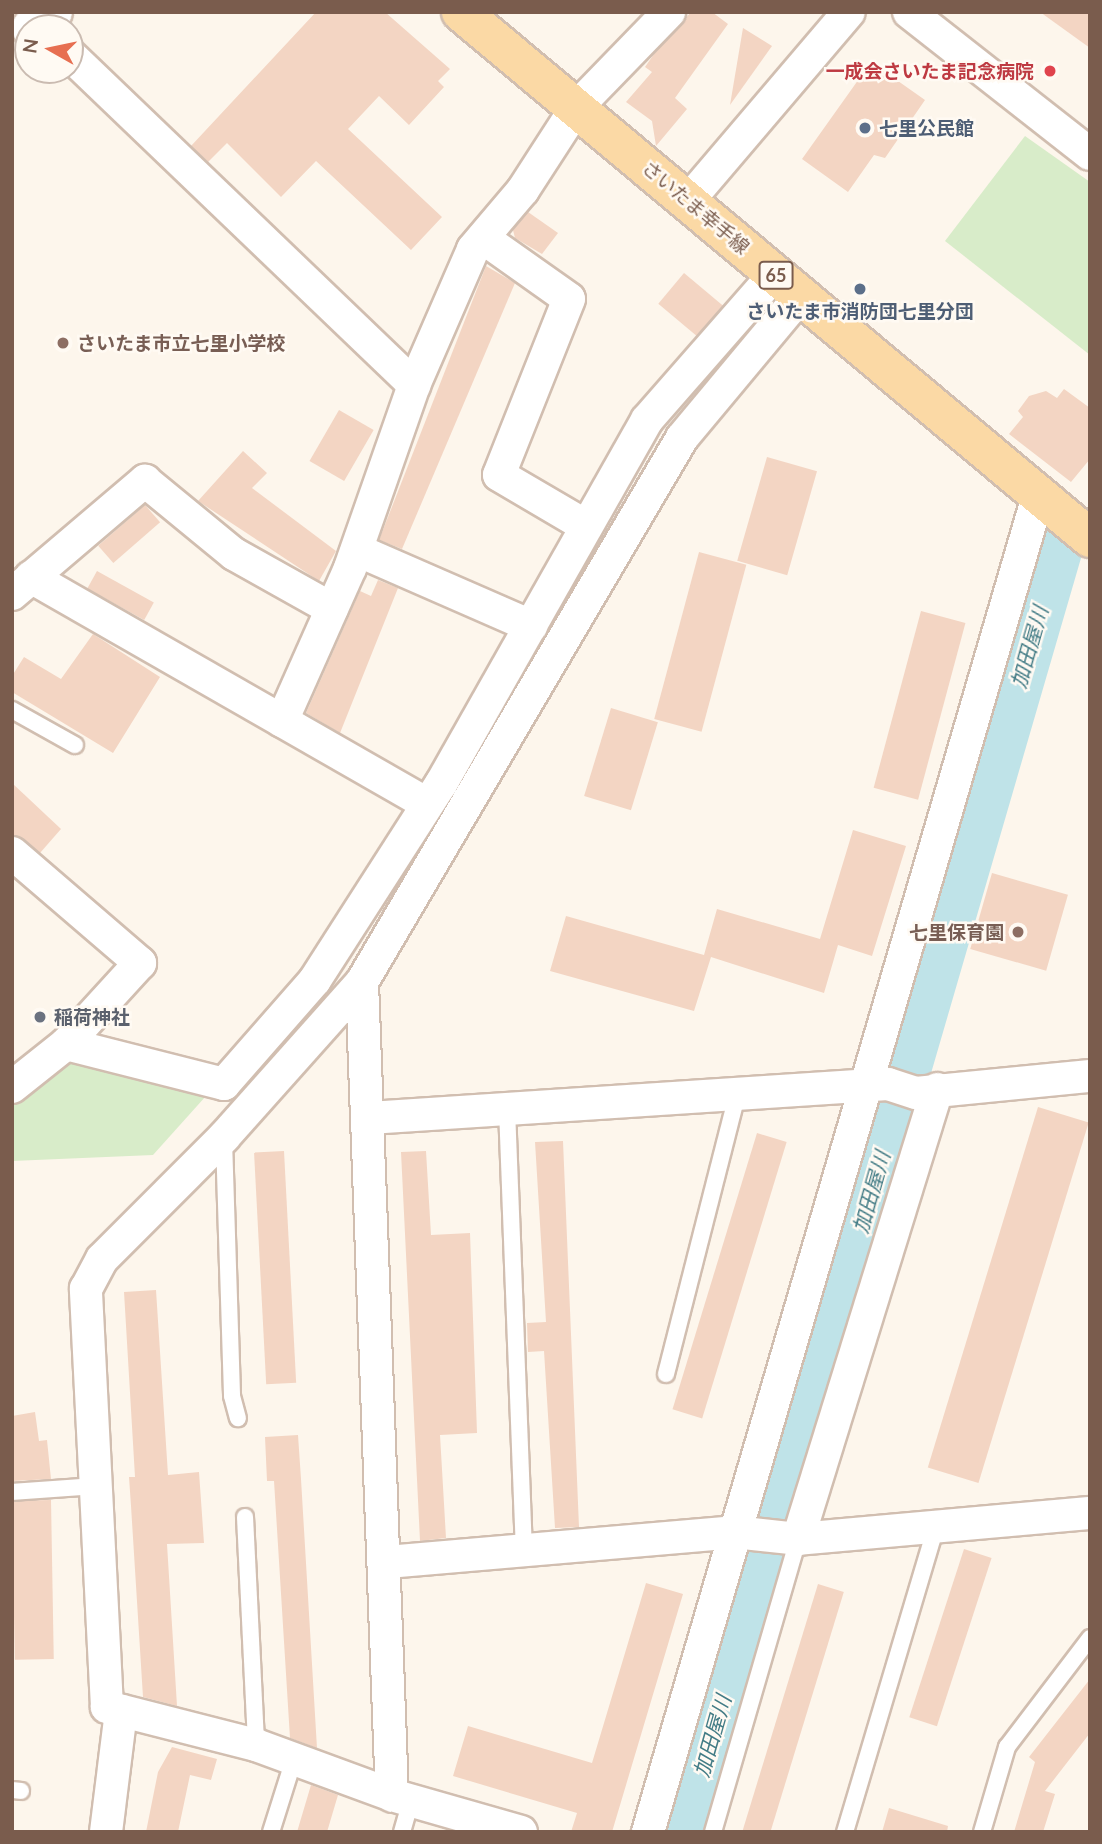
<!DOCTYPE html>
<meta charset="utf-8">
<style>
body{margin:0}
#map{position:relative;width:1102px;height:1844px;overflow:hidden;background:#fdf6ec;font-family:Lato,"Noto Sans JP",sans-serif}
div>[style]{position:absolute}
.green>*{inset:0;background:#d8ecc9}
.river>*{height:49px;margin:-24.5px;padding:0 24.5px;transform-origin:24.5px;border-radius:24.5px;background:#bfe3e8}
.building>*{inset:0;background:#f3d5c3;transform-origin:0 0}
.roads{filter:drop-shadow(2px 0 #d1beb0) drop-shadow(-2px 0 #d1beb0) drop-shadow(0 2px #d1beb0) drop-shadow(0 -2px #d1beb0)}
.lane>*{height:16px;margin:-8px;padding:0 8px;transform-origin:8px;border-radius:8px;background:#fff}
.street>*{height:32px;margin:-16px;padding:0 16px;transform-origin:16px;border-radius:16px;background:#fff}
.secondary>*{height:38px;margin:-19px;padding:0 19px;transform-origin:19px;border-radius:19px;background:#fff}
.primary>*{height:38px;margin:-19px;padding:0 19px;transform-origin:19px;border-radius:19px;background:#fbd9a5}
.dots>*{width:19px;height:19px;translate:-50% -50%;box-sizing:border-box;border:4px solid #fffaf3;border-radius:50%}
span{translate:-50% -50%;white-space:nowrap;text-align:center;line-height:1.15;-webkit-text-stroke:5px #fffaf3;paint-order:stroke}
.shield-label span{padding:2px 5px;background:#fffaf3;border:2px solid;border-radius:5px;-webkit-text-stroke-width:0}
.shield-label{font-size:18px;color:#7a5c4d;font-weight:700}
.health-label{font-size:19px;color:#be3a42;font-weight:700}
.right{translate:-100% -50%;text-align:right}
.service-label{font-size:19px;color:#4e5e75;font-weight:700}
.left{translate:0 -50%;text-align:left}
.street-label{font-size:19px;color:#7a5c4d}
.education-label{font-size:19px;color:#785e54;font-weight:700}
.worship-label{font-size:19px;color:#5b616d;font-weight:700}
.water-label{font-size:21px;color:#437c86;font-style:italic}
.frame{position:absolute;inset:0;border:14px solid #7a5c4d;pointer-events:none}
.north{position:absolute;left:14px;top:14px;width:70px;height:70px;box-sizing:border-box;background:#fffaf3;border:2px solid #cabbb1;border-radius:50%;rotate:279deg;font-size:19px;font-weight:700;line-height:28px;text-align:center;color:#7a5c4d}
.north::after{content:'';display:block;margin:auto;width:24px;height:32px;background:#e76f51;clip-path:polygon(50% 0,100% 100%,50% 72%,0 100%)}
</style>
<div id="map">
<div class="green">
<i style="clip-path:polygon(1025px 136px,1090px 182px,1090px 355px,945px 241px)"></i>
<i style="clip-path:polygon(58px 1059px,206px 1096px,153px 1155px,12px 1161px,12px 1096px)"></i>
</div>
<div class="river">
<i style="left:684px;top:1832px;width:1334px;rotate:-73.77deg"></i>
</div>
<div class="building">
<i style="clip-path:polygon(316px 12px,385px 12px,450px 69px,438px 81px,444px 87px,409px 125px,379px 96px,348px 129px,442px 217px,411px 250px,316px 161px,281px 197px,227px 143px,208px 162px,191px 146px)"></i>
<i style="clip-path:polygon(691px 12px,712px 12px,728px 24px,675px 98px,687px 109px,656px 146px,652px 121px,626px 102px,652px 72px,645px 67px,654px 54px)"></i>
<i style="clip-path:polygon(1040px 12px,1090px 12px,1090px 48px)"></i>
<i style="clip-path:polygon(743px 28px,772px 46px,730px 105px)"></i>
<i style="clip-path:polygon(871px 62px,925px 100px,885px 158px,874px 155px,848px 192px,802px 159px)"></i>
<i style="clip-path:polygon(528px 212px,558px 233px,542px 254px,515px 238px,513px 230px)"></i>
<i style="clip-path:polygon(486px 266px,515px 283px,402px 549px,379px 540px)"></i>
<i style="left:684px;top:273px;width:51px;height:40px;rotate:40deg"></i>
<i style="clip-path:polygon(1064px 389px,1090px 408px,1090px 459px,1071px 482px,1009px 434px,1023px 417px,1018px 411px,1029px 396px,1046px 391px,1057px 398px)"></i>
<i style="left:339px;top:410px;width:40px;height:59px;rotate:30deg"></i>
<i style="clip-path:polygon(243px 451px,267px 473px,252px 488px,336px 551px,319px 581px,198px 501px)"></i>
<i style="left:767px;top:457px;width:52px;height:108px;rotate:16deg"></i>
<i style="left:145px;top:505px;width:23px;height:62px;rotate:49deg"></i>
<i style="left:699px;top:552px;width:49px;height:173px;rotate:15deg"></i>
<i style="left:97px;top:571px;width:65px;height:20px;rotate:29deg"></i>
<i style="clip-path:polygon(378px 580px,398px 588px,340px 733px,306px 713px,360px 591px,371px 596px)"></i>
<i style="left:921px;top:611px;width:46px;height:183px;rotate:15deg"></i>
<i style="clip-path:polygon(93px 634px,160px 677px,113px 753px,12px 692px,12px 676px,24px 657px,61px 679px)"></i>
<i style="left:611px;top:708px;width:49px;height:92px;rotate:17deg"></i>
<i style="clip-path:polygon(12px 783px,61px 829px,40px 853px,12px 835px)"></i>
<i style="clip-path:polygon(853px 830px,906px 846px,872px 956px,838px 945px,824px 993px,711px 957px,694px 1011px,550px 971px,566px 916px,704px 955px,717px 909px,820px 939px)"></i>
<i style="left:992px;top:873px;width:79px;height:79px;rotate:16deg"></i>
<i style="left:1038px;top:1107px;width:53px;height:377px;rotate:17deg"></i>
<i style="left:757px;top:1133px;width:31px;height:289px;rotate:17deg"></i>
<i style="clip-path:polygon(563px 1141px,579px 1527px,555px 1528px,544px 1351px,528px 1352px,527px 1323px,546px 1322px,535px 1142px)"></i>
<i style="left:284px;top:1151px;width:232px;height:30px;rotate:87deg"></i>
<i style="clip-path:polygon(426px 1151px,431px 1235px,470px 1233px,477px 1433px,440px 1435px,446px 1538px,420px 1541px,401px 1152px)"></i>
<i style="clip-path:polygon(156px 1290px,168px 1475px,199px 1472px,204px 1543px,167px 1544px,177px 1706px,143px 1697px,131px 1506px,129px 1477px,135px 1477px,124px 1292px)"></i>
<i style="clip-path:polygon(35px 1412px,39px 1441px,47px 1440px,51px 1479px,12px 1481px,12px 1416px)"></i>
<i style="clip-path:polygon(298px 1435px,301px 1479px,317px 1748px,290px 1738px,274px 1481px,267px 1481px,265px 1437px)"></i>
<i style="left:51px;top:1500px;width:159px;height:39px;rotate:89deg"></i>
<i style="left:964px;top:1549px;width:29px;height:177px;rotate:18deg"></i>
<i style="clip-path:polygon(646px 1583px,683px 1594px,612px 1832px,571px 1832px,577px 1813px,453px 1776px,468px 1726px,592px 1763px)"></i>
<i style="left:818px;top:1584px;width:27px;height:259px;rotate:17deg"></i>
<i style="clip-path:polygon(1090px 1679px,1090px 1733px,1045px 1791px,1055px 1794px,1043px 1832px,1014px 1832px,1035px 1762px,1029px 1757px)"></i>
<i style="clip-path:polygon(172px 1747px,217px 1759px,211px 1780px,190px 1775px,178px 1832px,146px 1832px,158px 1772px)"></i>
<i style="clip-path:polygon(311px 1785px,338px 1795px,327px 1832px,297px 1832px)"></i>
<i style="clip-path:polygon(889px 1808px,948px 1826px,947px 1832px,882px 1832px)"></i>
</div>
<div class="roads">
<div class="lane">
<i style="left:12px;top:710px;width:72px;rotate:29.1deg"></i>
<i style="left:507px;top:1109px;width:441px;rotate:87.8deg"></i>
<i style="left:224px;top:1140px;width:256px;rotate:88.2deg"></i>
<i style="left:232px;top:1396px;width:23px;rotate:75deg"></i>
<i style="left:666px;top:1374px;width:288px;rotate:-75.7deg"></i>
<i style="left:12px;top:1492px;width:83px;rotate:-4.1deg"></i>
<i style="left:245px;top:1517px;width:228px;rotate:87.2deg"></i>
<i style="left:12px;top:1790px;width:9px;rotate:6deg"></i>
<i style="left:271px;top:1832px;width:77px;rotate:-72.5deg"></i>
<i style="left:402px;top:1832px;width:33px;rotate:-74deg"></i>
<i style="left:713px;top:1832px;width:305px;rotate:-73.8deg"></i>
<i style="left:845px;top:1832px;width:318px;rotate:-73.4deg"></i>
<i style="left:982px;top:1832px;width:89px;rotate:-73.6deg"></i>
<i style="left:1007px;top:1747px;width:137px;rotate:-52.7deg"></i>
</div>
<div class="street">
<i style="left:909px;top:12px;width:230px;rotate:38.1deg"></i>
<i style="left:70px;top:55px;width:477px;rotate:43.8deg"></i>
<i style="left:688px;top:201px;width:248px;rotate:-49.6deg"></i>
<i style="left:483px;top:238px;width:105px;rotate:35.3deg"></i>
<i style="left:569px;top:299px;width:189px;rotate:111.7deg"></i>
<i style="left:499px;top:475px;width:101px;rotate:30.4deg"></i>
<i style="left:357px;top:550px;width:190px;rotate:23.6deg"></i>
<i style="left:31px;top:577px;width:456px;rotate:29.8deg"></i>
<i style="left:12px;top:594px;width:175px;rotate:-40.4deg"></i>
<i style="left:145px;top:481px;width:115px;rotate:39.4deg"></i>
<i style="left:234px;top:554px;width:112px;rotate:29.3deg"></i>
<i style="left:282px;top:721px;width:167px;rotate:-66deg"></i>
<i style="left:350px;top:568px;width:194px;rotate:-70.7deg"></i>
<i style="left:414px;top:385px;width:148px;rotate:-66.5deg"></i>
<i style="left:473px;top:249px;width:77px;rotate:-49.7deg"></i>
<i style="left:523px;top:190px;width:98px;rotate:-57.1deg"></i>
<i style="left:576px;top:108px;width:134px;rotate:-45.9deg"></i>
<i style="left:12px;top:853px;width:169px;rotate:40.7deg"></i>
<i style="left:140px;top:963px;width:110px;rotate:132.4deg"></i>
<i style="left:362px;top:982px;width:814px;rotate:87.89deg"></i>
<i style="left:12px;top:1087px;width:69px;rotate:-38.5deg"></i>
<i style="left:66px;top:1044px;width:163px;rotate:14.2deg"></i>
<i style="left:224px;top:1084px;width:138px;rotate:-48.8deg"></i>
<i style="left:315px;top:980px;width:233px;rotate:-57.3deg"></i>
<i style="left:441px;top:784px;width:418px;rotate:-60.5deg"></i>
<i style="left:647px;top:420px;width:194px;rotate:-48.8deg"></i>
<i style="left:369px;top:1118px;width:520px;rotate:-3.75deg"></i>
<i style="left:888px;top:1084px;width:29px;rotate:18deg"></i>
<i style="left:916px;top:1093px;width:175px;rotate:-5.6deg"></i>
<i style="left:798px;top:1539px;width:471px;rotate:-72.8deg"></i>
<i style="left:387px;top:1562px;width:348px;rotate:-4.9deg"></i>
<i style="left:734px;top:1532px;width:64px;rotate:6.2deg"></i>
<i style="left:798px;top:1539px;width:293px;rotate:-5.1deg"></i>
<i style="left:106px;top:1832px;width:122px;rotate:-82.9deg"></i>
<i style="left:521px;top:1832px;width:134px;rotate:-164deg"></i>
<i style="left:392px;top:1795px;width:145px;rotate:-159.8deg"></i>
<i style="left:256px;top:1745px;width:154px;rotate:-165.7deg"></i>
<i style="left:107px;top:1707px;width:419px;rotate:-92.9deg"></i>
<i style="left:86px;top:1289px;width:34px;rotate:-62deg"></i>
<i style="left:102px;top:1259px;width:173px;rotate:-45deg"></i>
<i style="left:224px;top:1137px;width:208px;rotate:-48.3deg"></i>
<i style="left:362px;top:982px;width:631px;rotate:-59.53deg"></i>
<i style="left:682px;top:438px;width:186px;rotate:-50.2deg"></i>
<i style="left:648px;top:1832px;width:1391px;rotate:-73.72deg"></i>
</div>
<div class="secondary">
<i style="left:31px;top:28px;width:27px;rotate:-36deg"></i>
</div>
<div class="primary">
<i style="left:461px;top:12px;width:820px;rotate:39.9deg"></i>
</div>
</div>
<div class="dots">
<i style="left:1050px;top:71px;background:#e0444e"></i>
<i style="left:865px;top:128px;background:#5c6f8a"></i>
<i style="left:860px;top:289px;background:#5c6f8a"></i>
<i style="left:63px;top:343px;background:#8d6e63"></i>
<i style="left:1018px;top:932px;background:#8d6e63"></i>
<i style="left:40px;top:1017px;background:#6b7280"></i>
</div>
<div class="shield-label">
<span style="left:776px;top:275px">65</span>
</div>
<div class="health-label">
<span class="right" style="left:1034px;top:71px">一成会さいたま記念病院</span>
</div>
<div class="service-label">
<span class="left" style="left:879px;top:128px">七里公民館</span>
<span style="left:860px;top:311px">さいたま市消防団七里分団</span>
</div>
<div class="street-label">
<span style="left:696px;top:207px;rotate:40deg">さいたま幸手線</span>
</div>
<div class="education-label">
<span class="left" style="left:77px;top:343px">さいたま市立七里小学校</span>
<span class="right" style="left:1004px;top:932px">七里保育園</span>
</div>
<div class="worship-label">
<span class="left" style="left:54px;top:1017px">稲荷神社</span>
</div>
<div class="water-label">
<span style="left:1029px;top:647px;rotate:-74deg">加田屋川</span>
<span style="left:871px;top:1192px;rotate:-74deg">加田屋川</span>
<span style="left:712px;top:1736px;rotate:-74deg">加田屋川</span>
</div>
<div class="frame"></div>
<div class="north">N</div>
</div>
